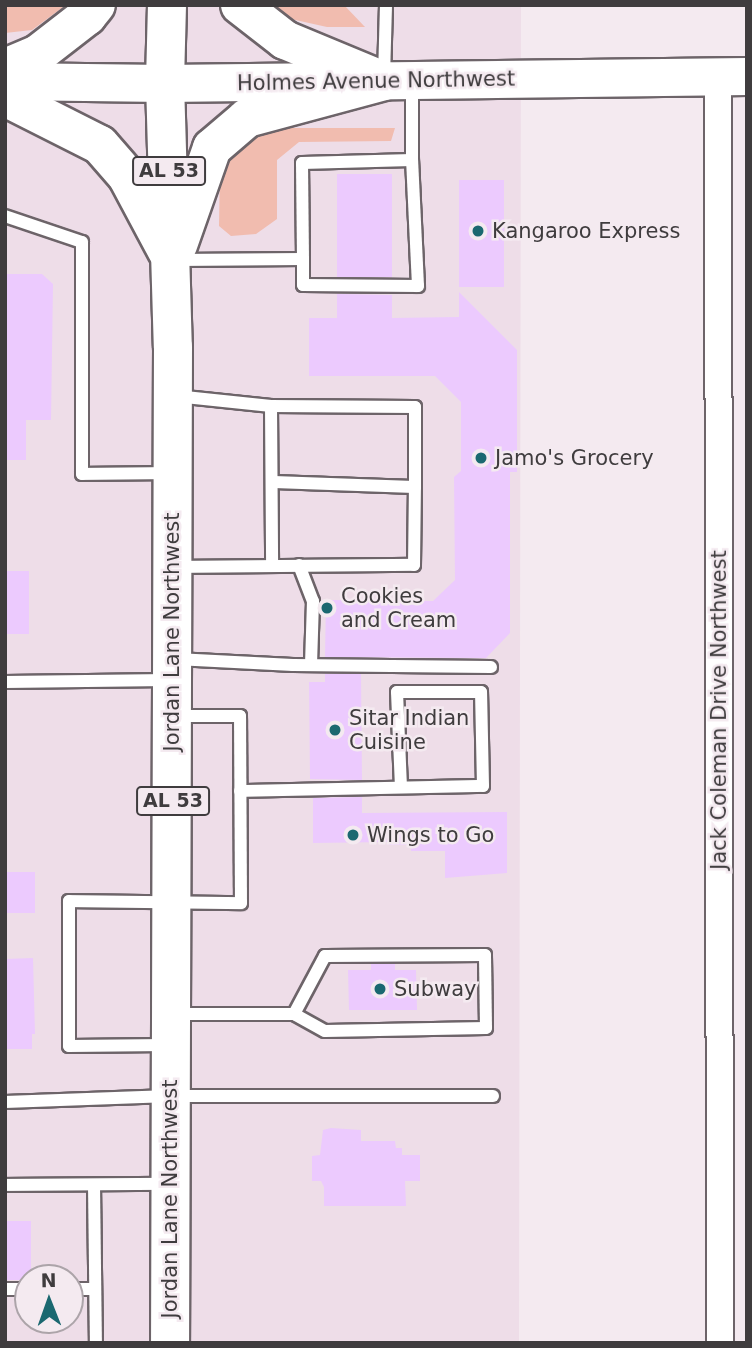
<!DOCTYPE html>
<style>
body{margin:0}
#map{position:relative;width:752px;height:1348px;overflow:hidden;background:#f4eaf0;font-family:"DejaVu Sans",sans-serif}
div>[style]{position:absolute}
.built>*{inset:0;background:#eedde8}
.green>*{inset:0;background:#f1bcaf}
.building>*{inset:0;background:#eccafe;transform-origin:0 0}
.roads{filter:drop-shadow(2px 0 #6d6469) drop-shadow(-2px 0 #6d6469) drop-shadow(0 2px #6d6469) drop-shadow(0 -2px #6d6469)}
.service>*{height:12px;margin:-6px;padding:0 6px;transform-origin:6px;border-radius:6px;background:#fff}
.minor>*{height:26px;margin:-13px;padding:0 13px;transform-origin:13px;border-radius:13px;background:#fff}
.secondary>*{height:37px;margin:-18.5px;padding:0 18.5px;transform-origin:18.5px;border-radius:18.5px;background:#fff}
.primary>*{height:38px;margin:-19px;padding:0 19px;transform-origin:19px;border-radius:19px;background:#fff}
.dots>*{width:19px;height:19px;translate:-50% -50%;box-sizing:border-box;border:4px solid #f4eaf0;border-radius:50%}
span{translate:-50% -50%;white-space:nowrap;text-align:center;line-height:1.15;-webkit-text-stroke:5px #f4eaf0;paint-order:stroke}
.shield-label span{padding:2px 5px;background:#f4eaf0;border:2px solid;border-radius:5px;-webkit-text-stroke-width:0}
.shield-label{font-size:19px;color:#3f3c3e;font-weight:700}
.street-label{font-size:21px;color:#3f3c3e}
.poi-label{font-size:21px;color:#3f3c3e}
.left{translate:0 -50%;text-align:left}
.frame{position:absolute;inset:0;border:7px solid #3f3c3e;pointer-events:none}
.north{position:absolute;left:14px;top:1264px;width:70px;height:70px;box-sizing:border-box;background:#f4eaf0;border:2px solid #aca4a9;border-radius:50%;rotate:359deg;font-size:19px;font-weight:700;line-height:28px;text-align:center;color:#3f3c3e}
.north::after{content:'';display:block;margin:auto;width:24px;height:32px;background:#1b6870;clip-path:polygon(50% 0,100% 100%,50% 72%,0 100%)}
</style>
<div id="map">
<div class="built">
<i style="clip-path:polygon(evenodd,5px 5px,521px 5px,519px 1343px,5px 1343px,5px 5px,28px 1278px,70px 1278px,70px 1320px,28px 1320px,28px 1278px)"></i>
</div>
<div class="green">
<i style="clip-path:polygon(5px 5px,66px 5px,32px 30px,5px 33px)"></i>
<i style="clip-path:polygon(272px 5px,344px 5px,365px 27px,327px 27px,291px 19px)"></i>
<i style="clip-path:polygon(277px 128px,395px 128px,391px 141px,299px 142px,277px 160px,277px 219px,256px 234px,231px 236px,219px 226px,220px 168px,242px 143px)"></i>
</div>
<div class="building">
<i style="left:337px;top:174px;width:55px;height:103px"></i>
<i style="left:459px;top:180px;width:45px;height:107px"></i>
<i style="clip-path:polygon(5px 274px,42px 274px,53px 284px,51px 420px,26px 420px,26px 460px,5px 460px)"></i>
<i style="clip-path:polygon(459px 292px,517px 350px,517px 472px,510px 472px,510px 633px,486px 658px,325px 657px,326px 600px,433px 601px,455px 580px,454px 477px,461px 471px,461px 402px,435px 376px,309px 376px,309px 318px,337px 318px,337px 294px,392px 295px,392px 318px,459px 317px)"></i>
<i style="left:5px;top:571px;width:24px;height:63px"></i>
<i style="clip-path:polygon(325px 674px,361px 674px,362px 780px,310px 779px,309px 682px,325px 682px)"></i>
<i style="clip-path:polygon(362px 797px,362px 813px,507px 812px,507px 873px,445px 878px,445px 851px,411px 851px,411px 845px,389px 845px,389px 842px,313px 843px,313px 798px)"></i>
<i style="left:5px;top:872px;width:30px;height:41px"></i>
<i style="clip-path:polygon(33px 958px,35px 1034px,32px 1034px,32px 1049px,5px 1049px,5px 959px)"></i>
<i style="clip-path:polygon(371px 964px,395px 964px,395px 970px,416px 970px,417px 1010px,349px 1010px,348px 970px,371px 970px)"></i>
<i style="clip-path:polygon(331px 1128px,361px 1130px,361px 1141px,395px 1141px,396px 1148px,402px 1148px,402px 1155px,420px 1155px,420px 1181px,405px 1181px,406px 1206px,324px 1206px,324px 1187px,321px 1181px,312px 1181px,312px 1156px,320px 1155px,323px 1130px)"></i>
<i style="clip-path:polygon(5px 1221px,31px 1221px,31px 1278px,28px 1280px,5px 1280px)"></i>
</div>
<div class="roads">
<div class="service">
<i style="left:384px;top:77px;width:72px;rotate:-88.4deg"></i>
<i style="left:5px;top:216px;width:81px;rotate:18.7deg"></i>
<i style="left:82px;top:242px;width:232px;rotate:90deg"></i>
<i style="left:82px;top:474px;width:86px;rotate:-0.7deg"></i>
<i style="left:303px;top:259px;width:26px;rotate:90deg"></i>
<i style="left:303px;top:285px;width:115px;rotate:0.5deg"></i>
<i style="left:418px;top:286px;width:126px;rotate:-92.7deg"></i>
<i style="left:176px;top:260px;width:127px;rotate:-0.5deg"></i>
<i style="left:303px;top:259px;width:96px;rotate:-90.6deg"></i>
<i style="left:302px;top:163px;width:110px;rotate:-1.6deg"></i>
<i style="left:412px;top:160px;width:77px;rotate:-90deg"></i>
<i style="left:271px;top:406px;width:159px;rotate:89.6deg"></i>
<i style="left:273px;top:482px;width:142px;rotate:2deg"></i>
<i style="left:299px;top:565px;width:39px;rotate:69deg"></i>
<i style="left:313px;top:601px;width:64px;rotate:91.8deg"></i>
<i style="left:175px;top:567px;width:239px;rotate:-0.5deg"></i>
<i style="left:414px;top:565px;width:78px;rotate:-89.3deg"></i>
<i style="left:415px;top:487px;width:80px;rotate:-90deg"></i>
<i style="left:415px;top:407px;width:144px;rotate:-179.6deg"></i>
<i style="left:271px;top:406px;width:96px;rotate:-174deg"></i>
<i style="left:176px;top:659px;width:117px;rotate:2.9deg"></i>
<i style="left:293px;top:665px;width:198px;rotate:0.6deg"></i>
<i style="left:5px;top:682px;width:163px;rotate:-0.7deg"></i>
<i style="left:240px;top:791px;width:243px;rotate:-1.2deg"></i>
<i style="left:483px;top:786px;width:94px;rotate:-91.2deg"></i>
<i style="left:481px;top:692px;width:84px;rotate:180deg"></i>
<i style="left:397px;top:692px;width:95px;rotate:87.6deg"></i>
<i style="left:174px;top:1014px;width:120px"></i>
<i style="left:294px;top:1014px;width:35px;rotate:29deg"></i>
<i style="left:325px;top:1031px;width:161px;rotate:-1.1deg"></i>
<i style="left:486px;top:1028px;width:73px;rotate:-90.8deg"></i>
<i style="left:485px;top:955px;width:160px;rotate:179.6deg"></i>
<i style="left:325px;top:956px;width:66px;rotate:118.1deg"></i>
<i style="left:166px;top:1045px;width:97px;rotate:179.4deg"></i>
<i style="left:69px;top:1046px;width:145px;rotate:-90deg"></i>
<i style="left:69px;top:901px;width:172px;rotate:0.7deg"></i>
<i style="left:241px;top:903px;width:187px;rotate:-90.3deg"></i>
<i style="left:240px;top:716px;width:65px;rotate:180deg"></i>
<i style="left:5px;top:1102px;width:165px;rotate:-2.1deg"></i>
<i style="left:170px;top:1096px;width:323px"></i>
<i style="left:5px;top:1185px;width:161px;rotate:-0.4deg"></i>
<i style="left:94px;top:1185px;width:158px;rotate:89.3deg"></i>
<i style="left:5px;top:1289px;width:23px"></i>
<i style="left:70px;top:1289px;width:25px"></i>
</div>
<div class="minor">
<i style="left:718px;top:76px;width:1267px;rotate:89.91deg"></i>
</div>
<div class="secondary">
<i style="left:5px;top:81px;width:160px;rotate:0.7deg"></i>
<i style="left:165px;top:83px;width:582px;rotate:-0.69deg"></i>
</div>
<div class="primary">
<i style="left:167px;top:5px;width:78px;rotate:91.5deg"></i>
<i style="left:165px;top:83px;width:264px;rotate:88.3deg"></i>
<i style="left:173px;top:347px;width:996px;rotate:90.17deg"></i>
<i style="left:240px;top:5px;width:57px;rotate:37.9deg"></i>
<i style="left:285px;top:40px;width:107px;rotate:22.5deg"></i>
<i style="left:5px;top:68px;width:36px;rotate:-23deg"></i>
<i style="left:38px;top:54px;width:62px;rotate:-37.8deg"></i>
<i style="left:87px;top:16px;width:14px;rotate:-51deg"></i>
<i style="left:5px;top:97px;width:106px;rotate:26.8deg"></i>
<i style="left:100px;top:145px;width:41px;rotate:48.9deg"></i>
<i style="left:127px;top:176px;width:85px;rotate:61.9deg"></i>
<i style="left:178px;top:245px;width:103px;rotate:-70.7deg"></i>
<i style="left:212px;top:148px;width:46px;rotate:-40.6deg"></i>
<i style="left:247px;top:118px;width:142px;rotate:-15.1deg"></i>
</div>
</div>
<div class="dots">
<i style="left:478px;top:231px;background:#1b6870"></i>
<i style="left:481px;top:458px;background:#1b6870"></i>
<i style="left:327px;top:608px;background:#1b6870"></i>
<i style="left:335px;top:730px;background:#1b6870"></i>
<i style="left:353px;top:835px;background:#1b6870"></i>
<i style="left:380px;top:989px;background:#1b6870"></i>
</div>
<div class="shield-label">
<span style="left:169px;top:171px">AL 53</span>
<span style="left:173px;top:801px">AL 53</span>
</div>
<div class="street-label">
<span style="left:376px;top:81px;rotate:-1deg">Holmes Avenue Northwest</span>
<span style="left:172px;top:632px;rotate:-90deg">Jordan Lane Northwest</span>
<span style="left:719px;top:710px;rotate:-90deg">Jack Coleman Drive Northwest</span>
<span style="left:170px;top:1199px;rotate:-90deg">Jordan Lane Northwest</span>
</div>
<div class="poi-label">
<span class="left" style="left:492px;top:231px">Kangaroo Express</span>
<span class="left" style="left:495px;top:458px">Jamo's Grocery</span>
<span class="left" style="left:341px;top:608px">Cookies<br>and Cream</span>
<span class="left" style="left:349px;top:730px">Sitar Indian<br>Cuisine</span>
<span class="left" style="left:367px;top:835px">Wings to Go</span>
<span class="left" style="left:394px;top:989px">Subway</span>
</div>
<div class="frame"></div>
<div class="north">N</div>
</div>
